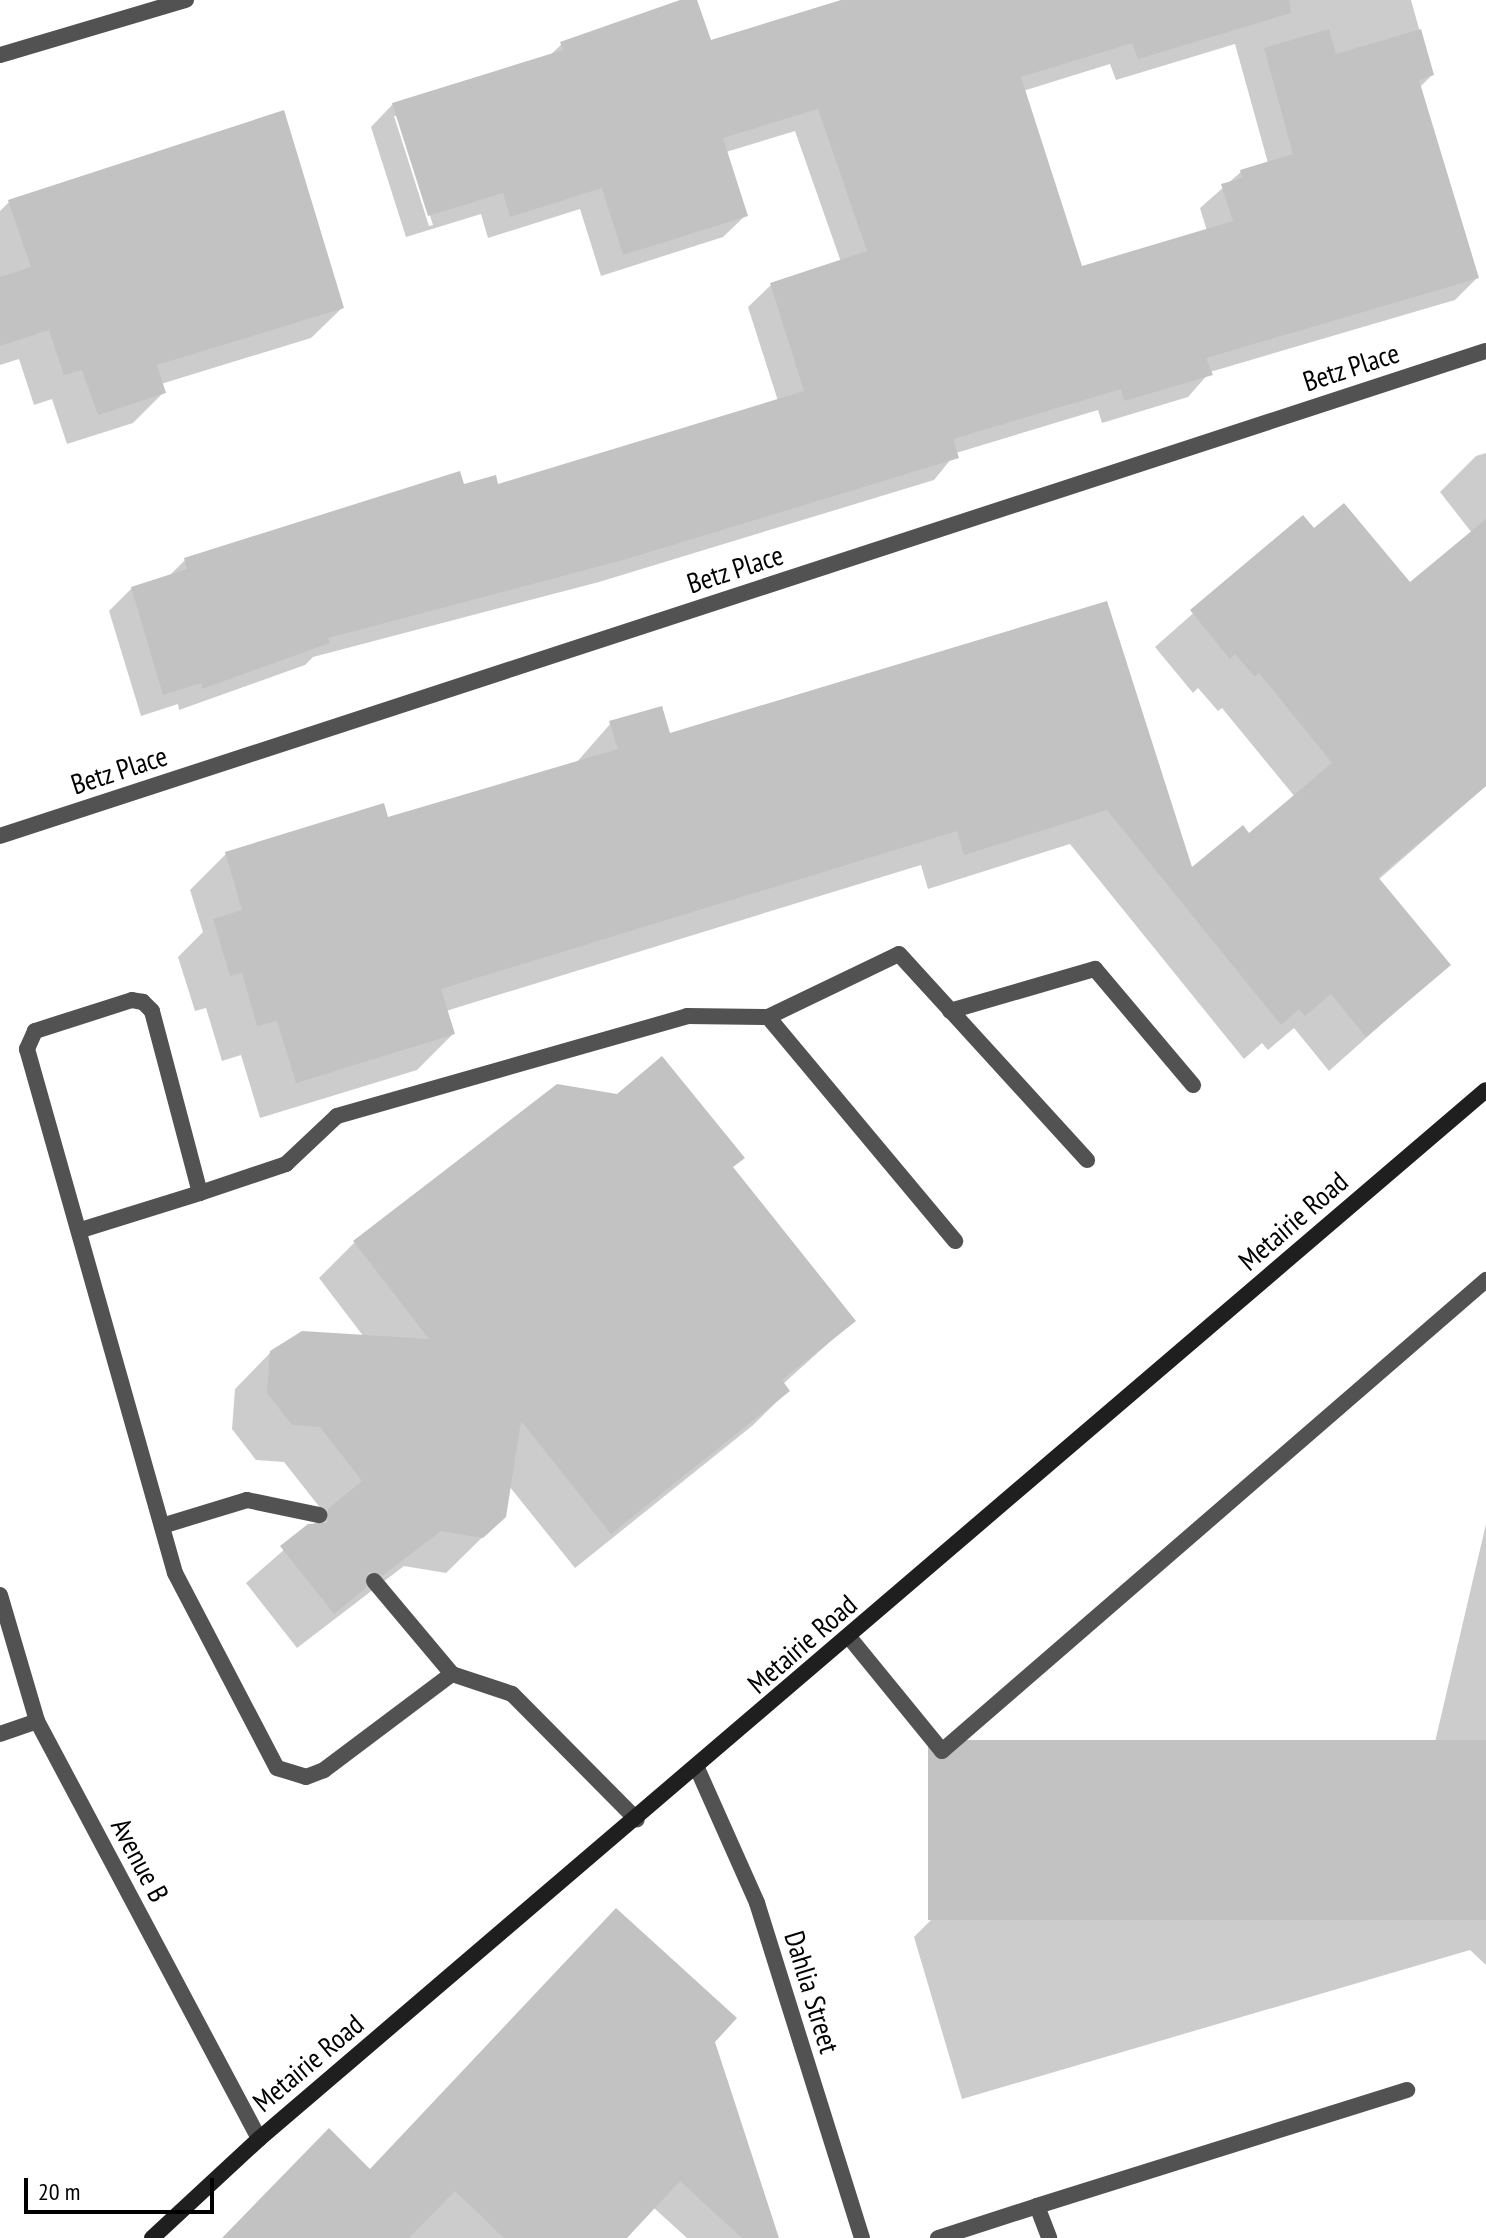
<!DOCTYPE html>
<style>
body{margin:0}
#map{position:relative;width:1486px;height:2238px;overflow:hidden;background:#fff;font-family:"PT Sans Narrow",sans-serif}
div>[style]{position:absolute}
.shadow>*{inset:0;background:#0003}
.building>*{inset:0;background:#c2c2c2;transform-origin:0 0}
.service>*{height:16px;margin:-8px;padding:0 8px;transform-origin:8px;border-radius:8px;background:#525252}
.minor>*{height:16px;margin:-8px;padding:0 8px;transform-origin:8px;border-radius:8px;background:#525252}
.secondary>*{height:16px;margin:-8px;padding:0 8px;transform-origin:8px;border-radius:8px;background:#1f1f1f}
span{translate:-50% -50%;white-space:nowrap;text-align:center;line-height:1.15;-webkit-text-stroke:6px #fff;paint-order:stroke}
.street-label{font-size:28px;color:#000}
.scale{position:absolute;left:24px;top:2178px;width:190px;height:36px;box-sizing:border-box;border:4px solid #000;border-top:0;padding-left:10px;font-size:24px;line-height:28px;white-space:nowrap;color:#000;-webkit-text-stroke:6px #fff;paint-order:stroke}
</style>
<div id="map">
<div class="shadow">
<i style="clip-path:polygon(evenodd,687px 0,695px 0,709px 42px,848px 0,1411px 0,1432px 75px,1419px 88px,1477px 278px,1455px 300px,1210px 372px,1188px 397px,1102px 423px,1098px 410px,956px 453px,934px 480px,599px 582px,313px 657px,305px 665px,179px 710px,178px 704px,141px 716px,109px 611px,132px 588px,168px 577px,185px 560px,459px 474px,463px 487px,497px 487px,778px 401px,748px 307px,771px 285px,841px 262px,795px 131px,726px 152px,746px 215px,723px 237px,601px 276px,580px 209px,488px 238px,481px 214px,406px 237px,371px 127px,393px 104px,548px 57px,562px 44px,687px 0,1235px 44px,1268px 163px,1242px 171px,1200px 208px,1207px 231px,1081px 268px,1023px 91px,1110px 64px,1116px 80px,1235px 44px,687px 0,394px 116px,398px 116px,433px 225px,429px 226px,394px 116px)"></i>
<i style="clip-path:polygon(9px 202px,342px 308px,311px 338px,161px 384px,164px 392px,133px 423px,67px 444px,52px 399px,34px 405px,19px 359px,0 365px,0 211px)"></i>
<i style="clip-path:polygon(1486px 453px,1486px 786px,1378px 880px,1448px 965px,1329px 1071px,1294px 1028px,1268px 1050px,1262px 1043px,1244px 1059px,1070px 844px,928px 889px,921px 865px,446px 1011px,453px 1034px,417px 1070px,260px 1118px,241px 1055px,222px 1061px,206px 1008px,195px 1011px,178px 957px,203px 932px,190px 890px,226px 854px,387px 820px,576px 763px,611px 723px,669px 735px,1106px 604px,1191px 870px,1249px 836px,1295px 797px,1222px 708px,1218px 711px,1198px 688px,1193px 693px,1155px 647px,1302px 517px,1313px 531px,1410px 585px,1472px 533px,1440px 492px,1476px 456px)"></i>
<i style="clip-path:polygon(731px 1168px,853px 1321px,783px 1384px,788px 1391px,752px 1426px,575px 1568px,509px 1486px,504px 1516px,446px 1573px,404px 1566px,297px 1648px,246px 1583px,325px 1514px,284px 1462px,256px 1460px,232px 1429px,235px 1389px,271px 1352px,364px 1337px,319px 1278px,354px 1243px)"></i>
<i style="clip-path:polygon(1486px 1524px,1486px 1965px,1470px 1950px,962px 2099px,914px 1937px,952px 1899px,1431px 1759px)"></i>
<i style="clip-path:polygon(713px 2042px,777px 2238px,687px 2238px,654px 2208px,624px 2238px,224px 2238px,370px 2171px)"></i>
</div>
<div class="building">
<i style="clip-path:polygon(680px 0,697px 0,711px 40px,841px 0,1289px 0,1291px 13px,1138px 59px,1132px 43px,1021px 77px,1082px 266px,1233px 221px,1221px 184px,1242px 178px,1240px 170px,1293px 154px,1264px 48px,1329px 29px,1336px 54px,1421px 29px,1434px 75px,1419px 80px,1479px 278px,1206px 358px,1213px 375px,1124px 401px,1121px 389px,953px 439px,959px 458px,623px 560px,328px 638px,330px 643px,202px 689px,201px 683px,163px 695px,131px 587px,187px 569px,184px 558px,460px 471px,464px 484px,496px 475px,498px 484px,804px 391px,770px 283px,867px 251px,818px 109px,723px 138px,748px 216px,623px 255px,602px 188px,510px 217px,503px 193px,428px 216px,392px 103px,563px 50px,560px 42px)"></i>
<i style="clip-path:polygon(284px 110px,344px 308px,157px 365px,166px 393px,98px 415px,82px 370px,64px 375px,49px 330px,0 346px,0 277px,31px 267px,8px 200px)"></i>
<i style="clip-path:polygon(1344px 503px,1410px 582px,1486px 519px,1486px 786px,1378px 877px,1451px 965px,1366px 1037px,1331px 994px,1305px 1016px,1299px 1009px,1281px 1025px,1107px 810px,964px 855px,957px 831px,441px 989px,455px 1034px,296px 1083px,277px 1021px,257px 1026px,242px 973px,230px 976px,213px 919px,242px 910px,225px 852px,384px 803px,388px 817px,618px 749px,609px 721px,662px 706px,670px 733px,1107px 601px,1192px 867px,1243px 825px,1249px 833px,1332px 763px,1259px 673px,1255px 677px,1235px 654px,1230px 659px,1190px 610px,1303px 515px,1314px 528px)"></i>
<i style="clip-path:polygon(662px 1056px,745px 1158px,733px 1167px,856px 1321px,782px 1380px,790px 1391px,611px 1534px,521px 1421px,506px 1517px,483px 1538px,441px 1531px,383px 1575px,368px 1572px,366px 1588px,334px 1614px,280px 1546px,308px 1524px,327px 1523px,328px 1509px,362px 1481px,320px 1427px,292px 1425px,267px 1393px,270px 1351px,302px 1331px,429px 1339px,353px 1241px,557px 1084px,617px 1094px)"></i>
<i style="left:1486px;top:1740px;width:180px;height:558px;rotate:90deg"></i>
<i style="clip-path:polygon(616px 1908px,737px 2018px,715px 2042px,779px 2238px,742px 2238px,680px 2181px,627px 2238px,504px 2238px,455px 2191px,409px 2238px,222px 2238px,329px 2128px,370px 2169px)"></i>
</div>
<div class="service">
<i style="left:950px;top:1011px;width:151px;rotate:-16.2deg"></i>
<i style="left:1095px;top:969px;width:152px;rotate:49.8deg"></i>
<i style="left:768px;top:1017px;width:292px;rotate:50.1deg"></i>
<i style="left:200px;top:1193px;width:91px;rotate:-18.6deg"></i>
<i style="left:286px;top:1164px;width:70px;rotate:-43.3deg"></i>
<i style="left:337px;top:1116px;width:364px;rotate:-15.9deg"></i>
<i style="left:687px;top:1016px;width:81px;rotate:0.7deg"></i>
<i style="left:768px;top:1017px;width:145px;rotate:-25.7deg"></i>
<i style="left:899px;top:954px;width:279px;rotate:47.6deg"></i>
<i style="left:81px;top:1230px;width:125px;rotate:-17.3deg"></i>
<i style="left:200px;top:1193px;width:188px;rotate:-104.8deg"></i>
<i style="left:152px;top:1011px;width:13px;rotate:-135deg"></i>
<i style="left:143px;top:1002px;width:11px;rotate:-170deg"></i>
<i style="left:132px;top:1000px;width:102px;rotate:162.3deg"></i>
<i style="left:35px;top:1031px;width:20px;rotate:114deg"></i>
<i style="left:27px;top:1049px;width:544px;rotate:74.23deg"></i>
<i style="left:175px;top:1573px;width:220px;rotate:62.4deg"></i>
<i style="left:277px;top:1768px;width:30px;rotate:17deg"></i>
<i style="left:306px;top:1777px;width:19px;rotate:-21deg"></i>
<i style="left:324px;top:1770px;width:160px;rotate:-36.9deg"></i>
<i style="left:452px;top:1674px;width:63px;rotate:18.4deg"></i>
<i style="left:512px;top:1694px;width:177px;rotate:45.2deg"></i>
<i style="left:162px;top:1526px;width:89px;rotate:-17deg"></i>
<i style="left:247px;top:1500px;width:74px;rotate:11.8deg"></i>
<i style="left:374px;top:1581px;width:121px;rotate:50deg"></i>
<i style="left:849px;top:1637px;width:147px;rotate:50.8deg"></i>
<i style="left:942px;top:1751px;width:720px;rotate:-40.89deg"></i>
<i style="left:1037px;top:2206px;width:388px;rotate:-17.4deg"></i>
<i style="left:938px;top:2238px;width:104px;rotate:-17.9deg"></i>
<i style="left:1037px;top:2206px;width:34px;rotate:69deg"></i>
</div>
<div class="minor">
<i style="left:0;top:55px;width:194px;rotate:-16.5deg"></i>
<i style="left:0;top:836px;width:1563px;rotate:-18.08deg"></i>
<i style="left:0;top:1595px;width:131px;rotate:73.6deg"></i>
<i style="left:37px;top:1721px;width:473px;rotate:62deg"></i>
<i style="left:0;top:1734px;width:39px;rotate:-19deg"></i>
<i style="left:697px;top:1768px;width:148px;rotate:66deg"></i>
<i style="left:757px;top:1903px;width:351px;rotate:72.6deg"></i>
</div>
<div class="secondary">
<i style="left:152px;top:2238px;width:146px;rotate:-42.8deg"></i>
<i style="left:259px;top:2139px;width:1614px;rotate:-40.53deg"></i>
</div>
<div class="street-label">
<span style="left:1351px;top:367px;rotate:-18deg">Betz Place</span>
<span style="left:735px;top:569px;rotate:-18deg">Betz Place</span>
<span style="left:119px;top:770px;rotate:-18deg">Betz Place</span>
<span style="left:1293px;top:1221px;rotate:-41deg">Metairie Road</span>
<span style="left:802px;top:1644px;rotate:-41deg">Metairie Road</span>
<span style="left:140px;top:1860px;rotate:62deg">Avenue B</span>
<span style="left:812px;top:1992px;rotate:73deg">Dahlia Street</span>
<span style="left:308px;top:2063px;rotate:-40deg">Metairie Road</span>
</div>
<div class="scale">20 m</div>
</div>
